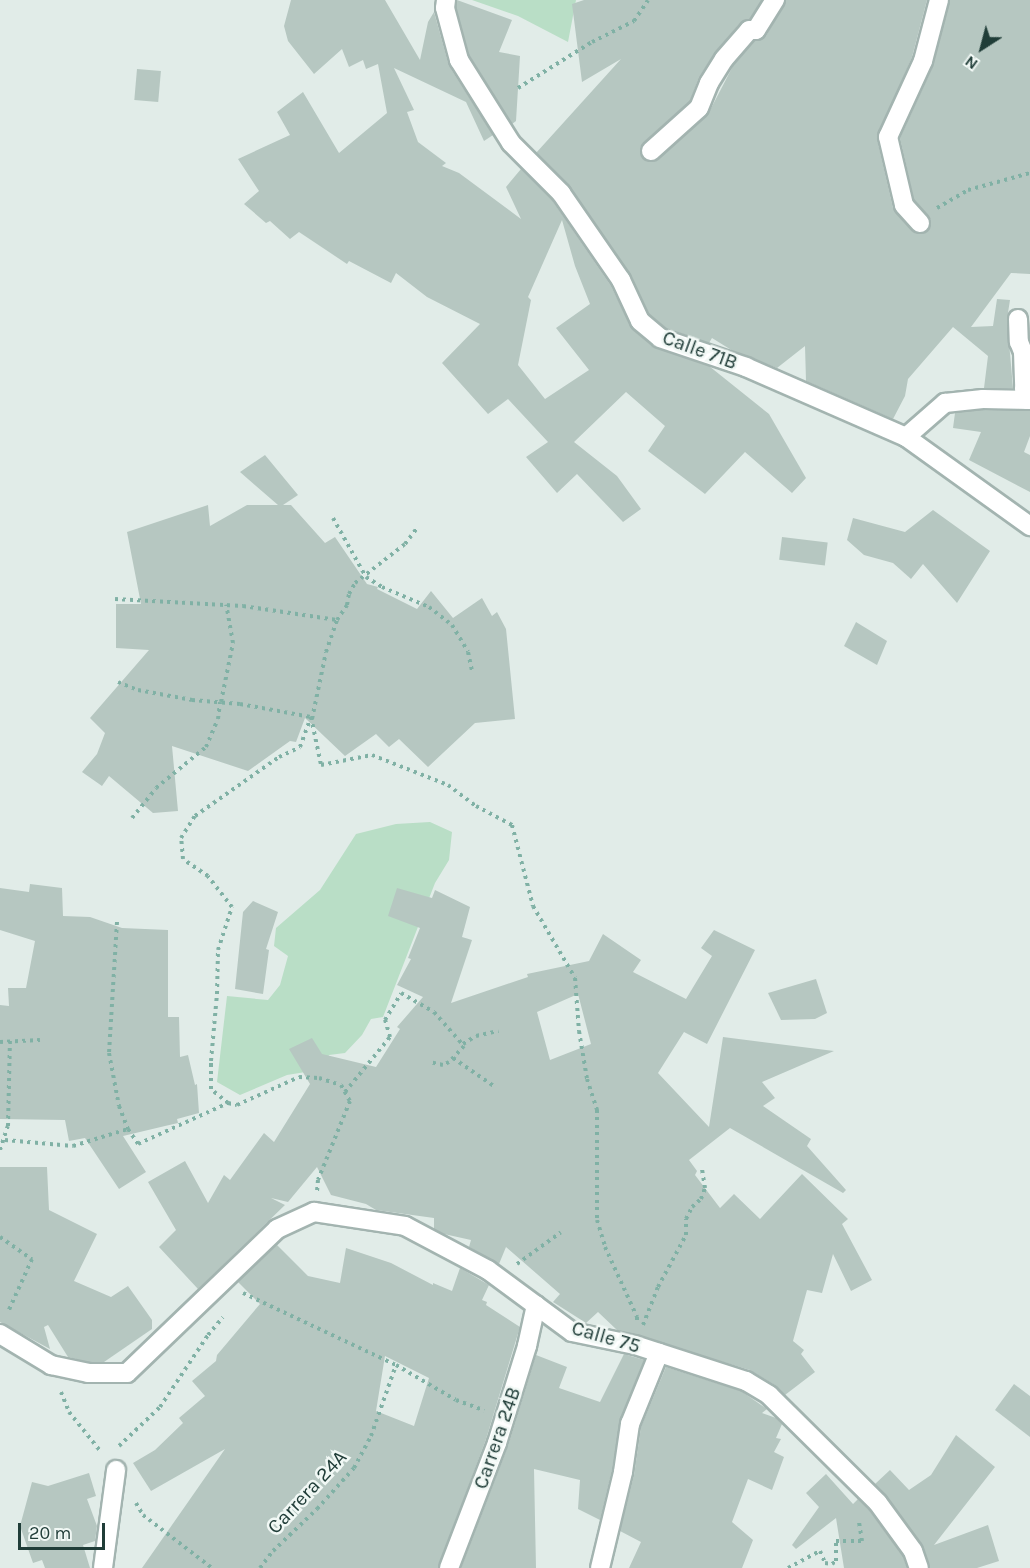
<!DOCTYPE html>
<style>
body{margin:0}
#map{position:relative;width:1030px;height:1568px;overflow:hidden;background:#e1ece8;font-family:Karla,sans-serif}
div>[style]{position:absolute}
.green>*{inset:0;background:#b9dec6}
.building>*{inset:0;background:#b6c7c1;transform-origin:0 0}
.path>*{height:4px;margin-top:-2px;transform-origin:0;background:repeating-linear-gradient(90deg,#80b1a5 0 3px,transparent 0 7.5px)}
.roads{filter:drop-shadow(2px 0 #a3b4b0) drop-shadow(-2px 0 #a3b4b0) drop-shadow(0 2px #a3b4b0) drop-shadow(0 -2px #a3b4b0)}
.minor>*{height:18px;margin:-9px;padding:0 9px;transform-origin:9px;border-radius:9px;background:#fff}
span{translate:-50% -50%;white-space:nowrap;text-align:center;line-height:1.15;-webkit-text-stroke:5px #f1f8f5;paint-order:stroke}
.street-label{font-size:20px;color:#203d38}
.north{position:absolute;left:952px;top:18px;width:60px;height:60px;-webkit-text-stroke:4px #f1f8f5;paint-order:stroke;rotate:216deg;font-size:16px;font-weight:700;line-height:24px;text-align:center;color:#203d38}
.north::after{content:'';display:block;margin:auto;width:21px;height:27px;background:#203d38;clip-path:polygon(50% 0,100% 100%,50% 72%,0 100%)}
.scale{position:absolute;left:18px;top:1523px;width:87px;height:27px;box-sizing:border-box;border:3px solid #203d38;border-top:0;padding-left:8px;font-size:18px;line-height:21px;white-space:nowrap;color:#203d38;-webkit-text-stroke:4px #f1f8f5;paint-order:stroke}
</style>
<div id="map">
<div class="green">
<i style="clip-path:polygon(472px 0,576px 0,568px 42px,518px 16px)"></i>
<i style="clip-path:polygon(430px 822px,452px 832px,449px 860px,435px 883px,383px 1017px,371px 1019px,362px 1035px,345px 1053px,329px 1055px,324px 1069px,287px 1075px,240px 1095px,217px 1082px,227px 996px,268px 1000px,280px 985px,288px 956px,274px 946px,276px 928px,320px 890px,356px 834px,396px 824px)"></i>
</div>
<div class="building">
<i style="clip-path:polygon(evenodd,291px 0,385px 0,420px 60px,428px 22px,434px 12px,449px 66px,493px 135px,484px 141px,466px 102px,394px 68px,414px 110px,407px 112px,418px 142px,446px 163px,442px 166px,459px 173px,521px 219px,506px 187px,521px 169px,552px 200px,611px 286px,633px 330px,656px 348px,709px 366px,769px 414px,806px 478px,792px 493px,745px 452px,705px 494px,648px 451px,665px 426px,626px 392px,574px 442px,617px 476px,641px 509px,623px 522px,577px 474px,557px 493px,526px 457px,548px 442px,508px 399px,488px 414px,442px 363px,480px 324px,427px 297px,396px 273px,391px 283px,349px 261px,347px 264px,299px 232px,290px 239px,270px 221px,266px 223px,244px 204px,259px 191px,238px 159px,290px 135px,277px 112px,303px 92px,339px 153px,387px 113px,378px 64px,366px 69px,363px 60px,349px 67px,342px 49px,314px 74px,288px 41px,284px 26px,291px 0,562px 220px,575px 266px,590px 304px,556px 328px,589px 370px,545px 399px,518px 365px,531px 300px,528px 297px,562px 220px)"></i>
<i style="clip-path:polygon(457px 0,512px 20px,499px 52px,520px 56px,516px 121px,512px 124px,469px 55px,456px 7px)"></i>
<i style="clip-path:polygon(584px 0,762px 0,750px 19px,740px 23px,715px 53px,699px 77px,690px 101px,643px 143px,640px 148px,642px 158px,653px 162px,707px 116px,733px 66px,754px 41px,766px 36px,786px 0,927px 0,912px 57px,877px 139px,893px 208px,912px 230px,922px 234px,930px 227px,931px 220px,914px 200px,900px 138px,933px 66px,950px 0,1030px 0,1030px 274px,1011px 273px,971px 327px,993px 326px,997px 299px,1010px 300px,1007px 319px,1013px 388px,984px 388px,988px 356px,953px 327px,908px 379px,905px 396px,893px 419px,806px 381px,805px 346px,777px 368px,733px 351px,712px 338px,709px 343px,666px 328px,649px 314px,630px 274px,570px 187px,536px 153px,621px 59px,582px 82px,572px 4px)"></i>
<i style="left:137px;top:69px;width:24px;height:31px;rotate:5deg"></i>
<i style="clip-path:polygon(983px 410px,1030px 411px,1030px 436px,1024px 452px,1030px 455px,1030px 492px,969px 460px,981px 432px,953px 428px,955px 413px)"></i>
<i style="clip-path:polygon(265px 455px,298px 495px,283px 505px,291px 505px,325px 543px,335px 537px,367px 584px,378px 587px,377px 589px,417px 609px,431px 591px,453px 618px,482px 598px,492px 616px,497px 612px,506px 629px,515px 719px,475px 723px,428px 767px,399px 739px,389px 747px,376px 734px,345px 756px,305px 718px,296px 742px,290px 741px,248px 771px,172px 746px,178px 811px,153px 813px,109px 776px,102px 786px,82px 772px,97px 754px,105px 733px,90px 718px,149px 650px,116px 648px,116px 604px,141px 604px,127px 532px,208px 505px,210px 526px,247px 505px,278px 505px,240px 472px)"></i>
<i style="clip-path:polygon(933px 510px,990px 551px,957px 603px,923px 564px,911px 579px,893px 563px,864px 555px,847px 540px,853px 518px,905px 532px)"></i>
<i style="left:782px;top:537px;width:46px;height:23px;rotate:7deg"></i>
<i style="clip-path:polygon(856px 622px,887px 641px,877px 665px,844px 646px)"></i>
<i style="clip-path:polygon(30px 884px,62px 888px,63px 916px,90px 917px,122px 928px,168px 930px,168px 1017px,179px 1017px,180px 1057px,188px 1055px,195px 1085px,197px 1084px,199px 1113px,177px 1119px,178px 1123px,165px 1126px,123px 1136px,146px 1172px,119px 1189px,85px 1138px,69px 1141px,65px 1120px,0 1119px,0 1005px,9px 1006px,8px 988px,26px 988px,35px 941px,0 930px,0 888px,29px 892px)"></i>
<i style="clip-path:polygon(evenodd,397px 888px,432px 898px,435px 890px,470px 907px,462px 937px,472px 940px,451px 1003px,528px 977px,527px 974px,589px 961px,603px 934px,641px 960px,633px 972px,686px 999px,712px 956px,701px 948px,714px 930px,755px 950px,707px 1044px,684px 1032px,658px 1073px,709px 1127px,723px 1037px,834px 1051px,762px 1082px,775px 1098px,763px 1106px,811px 1139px,807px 1146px,846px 1190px,843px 1193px,730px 1128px,689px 1160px,697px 1171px,695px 1175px,720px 1208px,734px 1194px,760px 1219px,802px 1174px,848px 1219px,842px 1224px,872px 1280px,851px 1291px,833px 1254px,822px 1293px,807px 1290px,793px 1341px,804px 1350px,801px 1354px,815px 1372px,785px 1395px,775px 1385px,750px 1370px,617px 1330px,598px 1312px,586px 1323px,553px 1302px,560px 1294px,506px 1247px,499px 1264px,469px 1247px,471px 1240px,444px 1234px,434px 1229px,434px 1218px,376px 1210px,366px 1204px,331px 1195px,317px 1167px,288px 1202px,271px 1198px,285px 1205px,198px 1289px,159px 1247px,176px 1230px,148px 1182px,185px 1161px,208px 1203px,224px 1175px,230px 1180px,264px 1133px,274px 1142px,310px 1084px,289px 1049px,312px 1038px,322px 1054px,376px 1067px,400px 1029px,397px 1027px,423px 997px,397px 985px,411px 959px,408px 958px,420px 928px,388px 916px,397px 888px,578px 994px,591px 1044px,550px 1060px,537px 1012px,578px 994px)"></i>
<i style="clip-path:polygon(253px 901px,278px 912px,266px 949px,269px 950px,263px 994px,235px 989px,243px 912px)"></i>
<i style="clip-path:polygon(816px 979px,827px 1013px,815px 1019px,781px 1020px,768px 993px)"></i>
<i style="clip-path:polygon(0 1167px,47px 1167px,49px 1210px,97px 1234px,74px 1281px,111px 1297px,128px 1286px,152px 1320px,152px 1329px,104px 1362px,89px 1362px,68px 1357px,48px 1325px,44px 1327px,50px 1349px,0 1322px)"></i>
<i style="clip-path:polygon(evenodd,277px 1245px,308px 1276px,340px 1283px,346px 1248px,391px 1263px,433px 1285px,433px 1283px,452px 1291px,460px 1268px,489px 1285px,482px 1300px,487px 1302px,486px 1305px,520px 1327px,486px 1439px,438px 1568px,142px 1568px,225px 1449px,151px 1491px,133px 1463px,155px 1450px,183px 1423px,179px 1418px,205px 1396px,192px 1381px,216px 1361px,217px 1355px,260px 1304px,238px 1282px,277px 1245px,385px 1356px,429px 1378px,414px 1426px,376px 1411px,385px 1356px)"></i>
<i style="clip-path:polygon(624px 1354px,644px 1360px,620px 1420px,612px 1470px,600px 1520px,578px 1509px,580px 1480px,534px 1469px,536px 1568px,461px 1568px,508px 1446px,536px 1355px,567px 1367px,559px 1388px,600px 1402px)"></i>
<i style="clip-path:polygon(666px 1367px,741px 1391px,767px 1409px,762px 1413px,776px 1418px,782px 1424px,776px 1438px,781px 1439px,774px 1452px,784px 1457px,772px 1490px,748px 1479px,732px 1522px,753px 1540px,742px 1568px,629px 1568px,641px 1542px,620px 1531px,634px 1475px,641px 1427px)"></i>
<i style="clip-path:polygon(1014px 1384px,1030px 1396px,1030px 1437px,995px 1410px)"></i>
<i style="clip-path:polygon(956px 1435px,995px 1467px,934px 1545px,988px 1525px,999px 1561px,977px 1568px,930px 1568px,922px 1544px,875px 1484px,890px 1470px,909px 1490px,931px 1475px)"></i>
<i style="clip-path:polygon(89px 1473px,96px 1496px,87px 1499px,97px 1526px,95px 1541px,83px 1545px,90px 1568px,45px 1568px,42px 1560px,33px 1563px,20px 1526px,32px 1482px,48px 1486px)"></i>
<i style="clip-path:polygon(826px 1474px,853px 1504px,858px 1499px,869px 1510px,903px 1556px,907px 1568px,844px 1568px,836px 1518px,796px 1549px,792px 1545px,819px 1507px,806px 1493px)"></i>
</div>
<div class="path">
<i style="left:518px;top:88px;width:87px;rotate:-31.9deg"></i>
<i style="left:592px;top:42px;width:47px;rotate:-26.6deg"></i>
<i style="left:634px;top:21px;width:25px;rotate:-56deg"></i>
<i style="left:937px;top:208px;width:36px;rotate:-30deg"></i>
<i style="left:968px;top:190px;width:64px;rotate:-15.3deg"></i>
<i style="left:333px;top:518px;width:68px;rotate:60.8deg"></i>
<i style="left:366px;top:577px;width:19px;rotate:32deg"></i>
<i style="left:382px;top:587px;width:51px;rotate:23.1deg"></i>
<i style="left:429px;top:607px;width:29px;rotate:38deg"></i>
<i style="left:452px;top:625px;width:31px;rotate:59deg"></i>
<i style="left:468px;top:652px;width:19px;rotate:78deg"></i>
<i style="left:115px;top:599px;width:128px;rotate:3.1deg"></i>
<i style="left:243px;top:606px;width:95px;rotate:8.5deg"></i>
<i style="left:118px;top:682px;width:22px;rotate:22deg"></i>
<i style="left:138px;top:690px;width:55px;rotate:10.5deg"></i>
<i style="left:192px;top:700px;width:48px;rotate:4.8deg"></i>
<i style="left:240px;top:704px;width:72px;rotate:10.4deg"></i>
<i style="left:221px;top:702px;width:60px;rotate:-78.5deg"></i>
<i style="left:233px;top:643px;width:39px;rotate:-100deg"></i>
<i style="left:312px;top:719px;width:68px;rotate:-78.2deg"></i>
<i style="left:326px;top:652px;width:34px;rotate:-71deg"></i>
<i style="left:337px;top:620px;width:18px;rotate:-56deg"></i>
<i style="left:347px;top:605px;width:11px;rotate:-80deg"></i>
<i style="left:349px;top:594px;width:13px;rotate:-61deg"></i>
<i style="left:355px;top:583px;width:63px;rotate:-38deg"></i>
<i style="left:405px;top:544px;width:20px;rotate:-53deg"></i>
<i style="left:132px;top:818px;width:38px;rotate:-51deg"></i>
<i style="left:156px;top:788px;width:65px;rotate:-39.4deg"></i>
<i style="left:206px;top:747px;width:30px;rotate:-67deg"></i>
<i style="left:218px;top:719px;width:17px;rotate:-83deg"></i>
<i style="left:117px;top:922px;width:131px;rotate:93.5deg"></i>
<i style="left:109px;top:1053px;width:54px;rotate:79.3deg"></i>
<i style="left:119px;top:1106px;width:25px;rotate:69deg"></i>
<i style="left:128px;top:1129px;width:18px;rotate:56deg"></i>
<i style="left:138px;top:1144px;width:99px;rotate:-24.5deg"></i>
<i style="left:228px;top:1103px;width:9px;rotate:13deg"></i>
<i style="left:237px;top:1105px;width:68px;rotate:-24.3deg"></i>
<i style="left:299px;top:1077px;width:20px;rotate:3deg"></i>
<i style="left:319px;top:1078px;width:23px;rotate:18deg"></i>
<i style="left:341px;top:1085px;width:18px;rotate:61deg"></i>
<i style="left:350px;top:1101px;width:85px;rotate:112.1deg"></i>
<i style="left:318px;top:1180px;width:11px;rotate:95deg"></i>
<i style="left:0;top:1042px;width:40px;rotate:-2.9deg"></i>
<i style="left:463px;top:1044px;width:15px;rotate:-32deg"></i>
<i style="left:476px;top:1036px;width:23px;rotate:-13deg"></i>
<i style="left:453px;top:1058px;width:51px;rotate:34.6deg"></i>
<i style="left:345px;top:1092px;width:71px;rotate:-50.7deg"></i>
<i style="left:390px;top:1037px;width:18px;rotate:-106deg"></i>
<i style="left:385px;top:1020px;width:31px;rotate:-59deg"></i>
<i style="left:401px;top:993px;width:38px;rotate:30deg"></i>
<i style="left:434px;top:1012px;width:45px;rotate:48.6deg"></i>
<i style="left:464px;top:1046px;width:22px;rotate:133deg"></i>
<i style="left:449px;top:1062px;width:7px;rotate:153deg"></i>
<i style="left:443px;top:1065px;width:13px;rotate:-167deg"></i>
<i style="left:228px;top:1103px;width:22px;rotate:-141deg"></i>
<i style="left:211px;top:1089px;width:28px;rotate:-90deg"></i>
<i style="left:211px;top:1061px;width:67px;rotate:-84.9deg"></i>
<i style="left:217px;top:994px;width:44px;rotate:-88.7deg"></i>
<i style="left:218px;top:950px;width:45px;rotate:-72deg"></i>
<i style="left:232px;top:907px;width:39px;rotate:-128deg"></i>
<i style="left:208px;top:876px;width:30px;rotate:-146deg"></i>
<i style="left:183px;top:859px;width:21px;rotate:-95deg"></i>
<i style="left:181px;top:838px;width:26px;rotate:-58deg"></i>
<i style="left:195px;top:816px;width:103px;rotate:-35.1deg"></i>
<i style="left:279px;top:757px;width:23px;rotate:-25deg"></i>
<i style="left:300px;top:747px;width:32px;rotate:-70deg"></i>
<i style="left:311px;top:717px;width:49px;rotate:78.2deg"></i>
<i style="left:321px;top:765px;width:52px;rotate:-11.1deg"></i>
<i style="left:372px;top:755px;width:82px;rotate:21.5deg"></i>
<i style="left:448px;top:785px;width:35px;rotate:37deg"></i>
<i style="left:476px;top:806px;width:41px;rotate:27.8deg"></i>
<i style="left:512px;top:825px;width:84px;rotate:75.5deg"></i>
<i style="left:533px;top:906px;width:83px;rotate:59.7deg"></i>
<i style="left:575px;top:978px;width:53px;rotate:85.7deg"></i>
<i style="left:579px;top:1031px;width:49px;rotate:80.5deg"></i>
<i style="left:587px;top:1079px;width:33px;rotate:72deg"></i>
<i style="left:597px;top:1110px;width:110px;rotate:90deg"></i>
<i style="left:597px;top:1220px;width:28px;rotate:73deg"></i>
<i style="left:605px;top:1247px;width:77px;rotate:65.4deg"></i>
<i style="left:637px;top:1317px;width:6px;rotate:90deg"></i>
<i style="left:5px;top:1140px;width:68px;rotate:5deg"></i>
<i style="left:73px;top:1146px;width:58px;rotate:-17.2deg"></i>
<i style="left:0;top:1150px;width:25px;rotate:-72deg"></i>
<i style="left:8px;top:1126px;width:85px;rotate:-88.7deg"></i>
<i style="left:0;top:1237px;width:39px;rotate:35deg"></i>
<i style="left:32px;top:1259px;width:58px;rotate:114.4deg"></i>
<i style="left:517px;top:1264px;width:54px;rotate:-36deg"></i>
<i style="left:243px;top:1293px;width:169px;rotate:25.2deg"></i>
<i style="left:396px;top:1365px;width:69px;rotate:30.3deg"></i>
<i style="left:456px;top:1400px;width:30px;rotate:20deg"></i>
<i style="left:643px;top:1325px;width:41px;rotate:-68.5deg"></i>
<i style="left:658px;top:1287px;width:59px;rotate:-61.7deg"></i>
<i style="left:686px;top:1235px;width:16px;rotate:-90deg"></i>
<i style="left:686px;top:1219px;width:13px;rotate:-63deg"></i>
<i style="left:692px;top:1207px;width:12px;rotate:-42deg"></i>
<i style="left:701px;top:1199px;width:12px;rotate:-70deg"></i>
<i style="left:705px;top:1188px;width:20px;rotate:-99deg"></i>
<i style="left:61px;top:1392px;width:22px;rotate:68deg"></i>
<i style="left:69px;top:1412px;width:51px;rotate:51.3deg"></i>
<i style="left:119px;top:1446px;width:57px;rotate:-43.6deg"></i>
<i style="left:160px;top:1407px;width:87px;rotate:-56.3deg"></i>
<i style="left:208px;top:1335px;width:23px;rotate:-50deg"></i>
<i style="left:136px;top:1503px;width:14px;rotate:60deg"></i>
<i style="left:143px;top:1515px;width:87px;rotate:37.5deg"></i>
<i style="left:260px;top:1568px;width:21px;rotate:-53deg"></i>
<i style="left:273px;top:1551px;width:61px;rotate:-43.7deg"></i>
<i style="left:317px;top:1509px;width:55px;rotate:-47.9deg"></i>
<i style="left:354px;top:1468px;width:36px;rotate:-62deg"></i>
<i style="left:371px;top:1436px;width:75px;rotate:-70.6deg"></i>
<i style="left:788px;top:1568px;width:36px;rotate:-28deg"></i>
<i style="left:820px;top:1551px;width:13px;rotate:67deg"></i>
<i style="left:825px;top:1563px;width:7px;rotate:8deg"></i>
<i style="left:832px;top:1564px;width:5px;rotate:-37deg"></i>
<i style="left:836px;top:1561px;width:20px;rotate:-90deg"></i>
<i style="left:836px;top:1541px;width:26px"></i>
<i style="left:862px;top:1541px;width:20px;rotate:-99deg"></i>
</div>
<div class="roads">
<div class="minor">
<i style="left:446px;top:0;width:8px;rotate:97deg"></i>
<i style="left:445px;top:8px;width:54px;rotate:74.9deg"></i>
<i style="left:459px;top:60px;width:98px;rotate:57.9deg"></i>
<i style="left:511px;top:143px;width:71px;rotate:45deg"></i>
<i style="left:561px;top:193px;width:106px;rotate:55.4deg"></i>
<i style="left:621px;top:280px;width:45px;rotate:65.1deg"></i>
<i style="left:640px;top:321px;width:26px;rotate:40deg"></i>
<i style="left:660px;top:338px;width:91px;rotate:18.6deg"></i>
<i style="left:746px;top:367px;width:175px;rotate:23.6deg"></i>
<i style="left:906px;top:437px;width:153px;rotate:35.7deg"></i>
<i style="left:651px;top:151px;width:64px;rotate:-41.9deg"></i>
<i style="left:699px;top:108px;width:27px;rotate:-68deg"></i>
<i style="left:709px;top:83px;width:28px;rotate:-58deg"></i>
<i style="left:724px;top:59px;width:38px;rotate:-49deg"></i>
<i style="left:749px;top:30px;width:7px"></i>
<i style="left:756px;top:30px;width:36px;rotate:-58deg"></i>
<i style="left:920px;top:223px;width:24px;rotate:-132deg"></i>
<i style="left:904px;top:205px;width:70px;rotate:-103.2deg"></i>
<i style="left:888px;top:137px;width:84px;rotate:-65.3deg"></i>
<i style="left:923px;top:61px;width:63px;rotate:-75.3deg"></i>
<i style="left:1018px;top:319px;width:23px;rotate:88deg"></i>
<i style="left:1019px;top:342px;width:11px;rotate:68deg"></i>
<i style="left:1023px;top:352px;width:37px;rotate:88deg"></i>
<i style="left:1024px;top:389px;width:11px;rotate:75deg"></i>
<i style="left:906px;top:437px;width:52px;rotate:-41.1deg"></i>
<i style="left:945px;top:403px;width:38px;rotate:-6deg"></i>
<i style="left:983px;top:399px;width:47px;rotate:1.2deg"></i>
<i style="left:0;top:1334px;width:60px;rotate:31.3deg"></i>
<i style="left:51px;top:1365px;width:38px;rotate:12deg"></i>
<i style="left:88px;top:1373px;width:39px"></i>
<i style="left:127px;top:1373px;width:208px;rotate:-43.8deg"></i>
<i style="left:277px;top:1229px;width:41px;rotate:-24.7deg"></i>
<i style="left:314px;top:1212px;width:92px;rotate:8.7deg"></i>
<i style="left:405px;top:1226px;width:94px;rotate:27.9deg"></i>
<i style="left:488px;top:1270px;width:104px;rotate:36.4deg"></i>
<i style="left:572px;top:1332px;width:64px;rotate:11.7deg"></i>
<i style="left:635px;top:1345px;width:117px;rotate:18deg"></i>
<i style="left:746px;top:1381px;width:27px;rotate:31deg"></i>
<i style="left:769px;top:1395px;width:153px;rotate:44.7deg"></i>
<i style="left:878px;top:1503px;width:59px;rotate:53.9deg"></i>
<i style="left:913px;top:1551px;width:18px;rotate:71deg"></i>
<i style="left:103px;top:1568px;width:99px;rotate:-82.4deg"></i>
<i style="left:449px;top:1568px;width:134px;rotate:-69deg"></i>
<i style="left:497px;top:1443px;width:102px;rotate:-72.8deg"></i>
<i style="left:527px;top:1346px;width:42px;rotate:-77.6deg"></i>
<i style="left:600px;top:1568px;width:99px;rotate:-76.5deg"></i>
<i style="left:623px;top:1472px;width:49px;rotate:-81.7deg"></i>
<i style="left:630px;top:1424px;width:77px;rotate:-67.8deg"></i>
</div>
</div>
<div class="street-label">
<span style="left:700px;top:350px;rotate:20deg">Calle 71B</span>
<span style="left:606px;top:1337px;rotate:16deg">Calle 75</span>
<span style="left:497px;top:1438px;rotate:-71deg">Carrera 24B</span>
<span style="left:307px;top:1492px;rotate:-47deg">Carrera 24A</span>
</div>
<div class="north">N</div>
<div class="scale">20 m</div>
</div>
